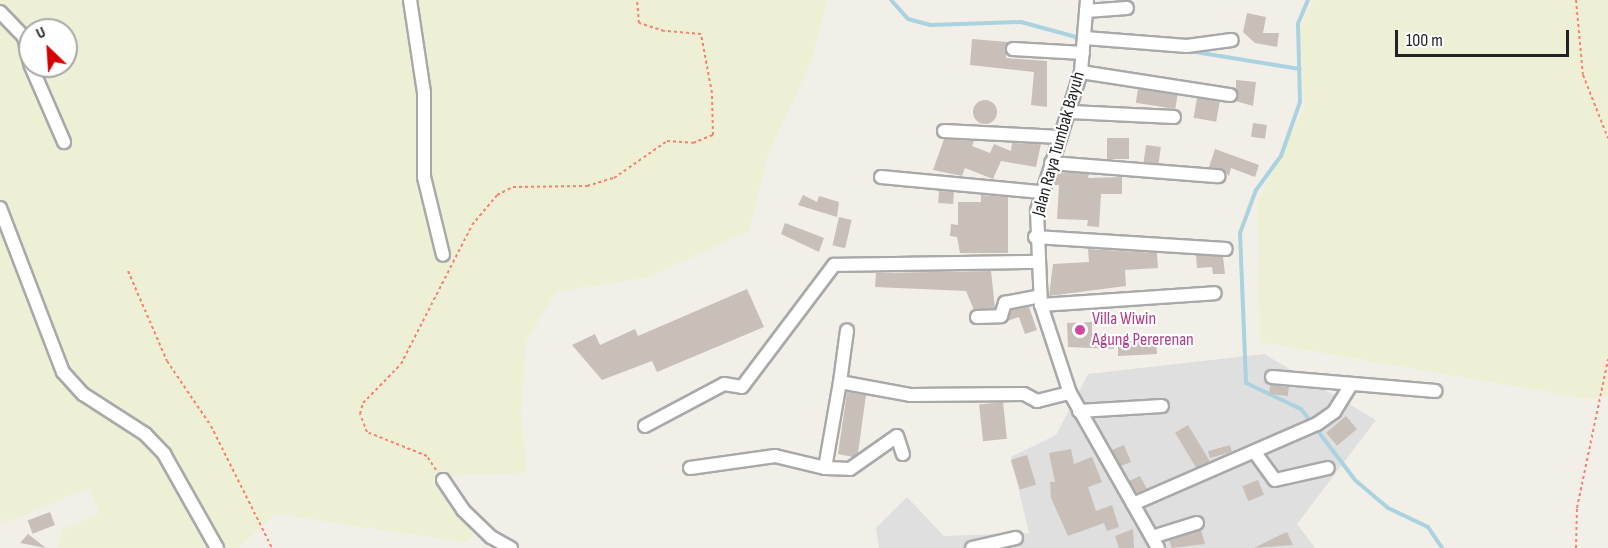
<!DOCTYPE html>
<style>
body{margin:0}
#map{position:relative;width:1608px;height:548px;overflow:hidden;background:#f2efe9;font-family:"Sofia Sans Condensed",sans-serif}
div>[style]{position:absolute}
.residential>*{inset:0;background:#e0dfdf}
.farmland>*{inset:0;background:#eef0d5}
.stream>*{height:4px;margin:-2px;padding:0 2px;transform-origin:2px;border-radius:2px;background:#aad3df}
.building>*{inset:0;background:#c7bfb8;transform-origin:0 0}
.round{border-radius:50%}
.path>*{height:2px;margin-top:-1px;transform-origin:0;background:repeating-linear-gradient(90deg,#fa8072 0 3px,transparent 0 6px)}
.roads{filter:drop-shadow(2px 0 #a9a9a9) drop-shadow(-2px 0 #a9a9a9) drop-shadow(0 2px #a9a9a9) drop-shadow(0 -2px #a9a9a9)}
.minor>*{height:12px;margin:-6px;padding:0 6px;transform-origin:6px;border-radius:6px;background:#fff}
.dots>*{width:16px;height:16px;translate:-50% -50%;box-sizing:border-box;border:3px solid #fff;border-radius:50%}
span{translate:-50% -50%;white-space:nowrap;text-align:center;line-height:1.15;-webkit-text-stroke:4.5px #fff;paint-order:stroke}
.street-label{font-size:18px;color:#222}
.hotel-label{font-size:18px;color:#b23c85}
.left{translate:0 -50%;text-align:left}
.north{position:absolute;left:18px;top:18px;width:60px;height:60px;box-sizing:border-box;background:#fff;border:2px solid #a7a7a7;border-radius:50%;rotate:335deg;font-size:16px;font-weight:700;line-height:24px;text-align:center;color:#222}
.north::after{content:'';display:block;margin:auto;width:21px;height:27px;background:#d40000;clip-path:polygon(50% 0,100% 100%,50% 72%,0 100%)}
.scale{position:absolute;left:1395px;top:30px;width:174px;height:27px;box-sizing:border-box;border:3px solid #222;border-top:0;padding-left:8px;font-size:18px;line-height:21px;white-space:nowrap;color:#222;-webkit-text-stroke:4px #fff;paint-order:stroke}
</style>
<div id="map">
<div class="residential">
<i style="clip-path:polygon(1264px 354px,1376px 420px,1297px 524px,1315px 548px,879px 548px,876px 528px,907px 497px,944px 536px,1029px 533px,1011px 457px,1056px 435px,1088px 374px)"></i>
</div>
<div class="farmland">
<i style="clip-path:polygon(evenodd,0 0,828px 0,811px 63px,767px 157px,750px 230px,649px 277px,556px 292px,526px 342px,521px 413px,527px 473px,454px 475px,435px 485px,475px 536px,465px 542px,275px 514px,239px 548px,58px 548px,63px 529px,100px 513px,89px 488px,5px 523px,0 518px,0 0,30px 30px,66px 30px,66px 66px,30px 66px,30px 30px)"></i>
<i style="clip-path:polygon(1314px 0,1608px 0,1608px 396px,1588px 399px,1260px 342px,1257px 201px,1304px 107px,1300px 28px)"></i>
</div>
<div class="stream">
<i style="left:891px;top:0;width:25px;rotate:48deg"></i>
<i style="left:908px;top:19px;width:24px;rotate:15deg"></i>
<i style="left:931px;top:25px;width:90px;rotate:-1.9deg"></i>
<i style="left:1021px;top:22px;width:61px;rotate:15.2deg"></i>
<i style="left:1308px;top:0;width:26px;rotate:113deg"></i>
<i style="left:1298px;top:24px;width:78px;rotate:88.5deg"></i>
<i style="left:1300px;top:102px;width:57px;rotate:109.4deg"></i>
<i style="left:1281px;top:156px;width:42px;rotate:126.3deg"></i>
<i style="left:1256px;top:190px;width:46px;rotate:110.4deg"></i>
<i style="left:1240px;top:233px;width:150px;rotate:87.7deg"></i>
<i style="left:1246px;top:383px;width:61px;rotate:25.3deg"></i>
<i style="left:1301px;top:409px;width:89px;rotate:52.7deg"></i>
<i style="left:1355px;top:480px;width:43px;rotate:40.3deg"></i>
<i style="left:1388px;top:508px;width:44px;rotate:25.4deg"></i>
<i style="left:1428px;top:527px;width:25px;rotate:56deg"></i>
<i style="left:1189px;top:51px;width:112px;rotate:9.2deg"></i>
</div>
<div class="building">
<i style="clip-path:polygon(1247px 13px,1266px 17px,1263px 33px,1279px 33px,1277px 47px,1255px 43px,1243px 32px)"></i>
<i style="clip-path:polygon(972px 39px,1008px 42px,1006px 58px,1047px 61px,1047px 107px,1031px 105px,1034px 72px,970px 65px)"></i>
<i style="clip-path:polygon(1236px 80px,1256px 82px,1253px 106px,1236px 101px)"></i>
<i style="left:1138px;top:89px;width:40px;height:14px;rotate:9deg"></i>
<i style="left:1197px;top:98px;width:23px;height:20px;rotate:10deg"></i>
<i class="round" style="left:973px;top:100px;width:24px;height:24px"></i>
<i style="left:1253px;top:123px;width:14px;height:14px;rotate:8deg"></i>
<i style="left:1107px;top:138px;width:22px;height:21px"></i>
<i style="clip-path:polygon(944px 139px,974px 141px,972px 146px,990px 153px,994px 144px,1011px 151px,1012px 143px,1041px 144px,1036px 167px,1001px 161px,993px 179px,965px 168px,962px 176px,933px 170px)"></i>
<i style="left:1146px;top:145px;width:15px;height:17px;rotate:8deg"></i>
<i style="clip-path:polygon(1215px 149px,1259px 165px,1255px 177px,1231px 168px,1229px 176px,1222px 169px,1209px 167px)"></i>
<i style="clip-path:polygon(1058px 172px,1089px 174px,1088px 178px,1122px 177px,1122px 194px,1101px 194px,1099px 227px,1087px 226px,1088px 220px,1057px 219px,1059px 185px,1054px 185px)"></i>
<i style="left:939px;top:191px;width:15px;height:12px;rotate:4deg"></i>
<i style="clip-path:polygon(803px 195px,817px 202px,819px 196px,839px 202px,837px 217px,798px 205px)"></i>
<i style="clip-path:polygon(981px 195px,1008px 197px,1008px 253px,960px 253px,957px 237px,950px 236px,951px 224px,958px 225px,958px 202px,981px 202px)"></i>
<i style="left:839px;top:217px;width:13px;height:29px;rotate:13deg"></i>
<i style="clip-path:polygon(785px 223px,824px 238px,819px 252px,781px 234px)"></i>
<i style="clip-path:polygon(1088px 249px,1157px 253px,1158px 268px,1125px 270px,1126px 286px,1049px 296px,1053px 264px,1089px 262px)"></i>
<i style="clip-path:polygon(1196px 255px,1223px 257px,1225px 274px,1213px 274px,1212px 267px,1197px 268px)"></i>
<i style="clip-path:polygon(991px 271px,995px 308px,974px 310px,966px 291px,875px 287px,876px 273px)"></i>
<i style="clip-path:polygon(747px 289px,764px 327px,657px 372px,652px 361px,602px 380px,572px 345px,595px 334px,600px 345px,635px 329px,638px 336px)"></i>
<i style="clip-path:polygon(1029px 307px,1037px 330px,1025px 334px,1019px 317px,1007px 321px,1011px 310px)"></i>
<i style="clip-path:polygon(1092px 322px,1092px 335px,1113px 334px,1114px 349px,1068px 347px,1067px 323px)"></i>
<i style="clip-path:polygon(1156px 338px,1157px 354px,1118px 356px,1118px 342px)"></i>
<i style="left:1270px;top:385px;width:19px;height:9px;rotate:6deg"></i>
<i style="clip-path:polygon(847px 392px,866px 395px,858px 453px,853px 457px,838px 454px)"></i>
<i style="left:1003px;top:402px;width:37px;height:24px;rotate:84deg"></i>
<i style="left:1346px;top:416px;width:17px;height:26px;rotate:50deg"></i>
<i style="left:1188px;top:425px;width:42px;height:15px;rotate:59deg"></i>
<i style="clip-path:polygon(1124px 445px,1131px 462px,1121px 466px,1112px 450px)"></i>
<i style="left:1230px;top:445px;width:7px;height:23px;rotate:74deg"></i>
<i style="clip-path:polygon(1071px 449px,1074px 464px,1092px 457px,1102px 482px,1088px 487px,1096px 511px,1112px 505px,1119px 527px,1107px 531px,1104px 523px,1068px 536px,1051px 498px,1050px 482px,1055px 482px,1049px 453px)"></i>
<i style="left:1027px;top:455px;width:31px;height:17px;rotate:73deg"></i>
<i style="clip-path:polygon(1140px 476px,1147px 489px,1137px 493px,1129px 481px)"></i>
<i style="left:1258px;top:480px;width:16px;height:17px;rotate:68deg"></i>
<i style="left:50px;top:512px;width:14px;height:24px;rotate:69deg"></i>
<i style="clip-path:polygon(1133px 529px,1134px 548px,1119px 548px,1115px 536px)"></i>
<i style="clip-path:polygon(1201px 530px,1205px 544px,1172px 548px,1169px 540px)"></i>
<i style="clip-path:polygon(1287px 532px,1293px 545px,1254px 548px,1278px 536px)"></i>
<i style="clip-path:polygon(28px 534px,46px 548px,20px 543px)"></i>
</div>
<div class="path">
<i style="left:1576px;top:0;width:75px;rotate:84.7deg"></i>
<i style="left:1583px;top:75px;width:68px;rotate:68.4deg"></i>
<i style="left:128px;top:271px;width:98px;rotate:66.6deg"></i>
<i style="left:167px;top:361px;width:78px;rotate:55.9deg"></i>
<i style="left:211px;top:426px;width:136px;rotate:63.4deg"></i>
<i style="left:436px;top:470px;width:17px;rotate:-123deg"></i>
<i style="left:427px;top:456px;width:65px;rotate:-158.2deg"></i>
<i style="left:367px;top:432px;width:19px;rotate:-111deg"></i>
<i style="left:360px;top:414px;width:11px;rotate:-75deg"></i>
<i style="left:363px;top:403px;width:54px;rotate:-45.7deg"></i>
<i style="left:401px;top:364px;width:156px;rotate:-62.9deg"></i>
<i style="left:472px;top:225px;width:39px;rotate:-50deg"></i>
<i style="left:497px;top:195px;width:18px;rotate:-27deg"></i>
<i style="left:513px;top:187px;width:74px;rotate:-0.8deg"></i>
<i style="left:587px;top:186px;width:28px;rotate:-17deg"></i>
<i style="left:614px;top:178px;width:65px;rotate:-34.9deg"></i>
<i style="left:667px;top:141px;width:26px;rotate:4deg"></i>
<i style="left:693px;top:143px;width:22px;rotate:-22deg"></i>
<i style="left:713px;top:135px;width:42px;rotate:-91.4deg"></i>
<i style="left:712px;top:93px;width:60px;rotate:-100.6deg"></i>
<i style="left:701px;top:34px;width:37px;rotate:-175deg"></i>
<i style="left:664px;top:31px;width:26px;rotate:-162deg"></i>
<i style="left:639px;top:23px;width:23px;rotate:-95deg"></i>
<i style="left:1576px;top:548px;width:40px;rotate:-88.6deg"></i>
<i style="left:1577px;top:508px;width:152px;rotate:-78.2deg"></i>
</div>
<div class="roads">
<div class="minor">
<i style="left:410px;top:0;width:94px;rotate:81.4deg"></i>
<i style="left:424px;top:93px;width:84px;rotate:90deg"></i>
<i style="left:424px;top:177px;width:80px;rotate:76.3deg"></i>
<i style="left:1087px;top:0;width:72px;rotate:94.8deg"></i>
<i style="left:1081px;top:72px;width:146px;rotate:107.6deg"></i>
<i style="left:1037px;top:211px;width:94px;rotate:87.6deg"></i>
<i style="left:1041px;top:305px;width:93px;rotate:71.8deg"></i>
<i style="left:1070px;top:393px;width:178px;rotate:60.4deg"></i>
<i style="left:1086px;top:11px;width:41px;rotate:-4.2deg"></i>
<i style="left:0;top:12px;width:35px;rotate:46deg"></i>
<i style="left:24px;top:37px;width:28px;rotate:77deg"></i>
<i style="left:1085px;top:38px;width:102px;rotate:4.5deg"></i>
<i style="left:1187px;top:46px;width:45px;rotate:-7.6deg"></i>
<i style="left:1013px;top:49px;width:70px;rotate:3.3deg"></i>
<i style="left:31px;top:66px;width:83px;rotate:66.5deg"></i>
<i style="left:1081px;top:72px;width:151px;rotate:8.8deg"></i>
<i style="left:1070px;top:112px;width:104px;rotate:2.8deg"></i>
<i style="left:944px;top:131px;width:116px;rotate:3deg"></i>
<i style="left:1051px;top:163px;width:168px;rotate:4.5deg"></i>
<i style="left:881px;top:177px;width:161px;rotate:5.4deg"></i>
<i style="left:0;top:208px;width:176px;rotate:69deg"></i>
<i style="left:63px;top:372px;width:30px;rotate:48deg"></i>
<i style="left:83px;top:394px;width:74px;rotate:32.8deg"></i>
<i style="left:145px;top:434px;width:28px;rotate:46deg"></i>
<i style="left:164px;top:454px;width:108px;rotate:60.6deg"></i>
<i style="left:1035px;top:237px;width:191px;rotate:3.6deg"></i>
<i style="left:1041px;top:305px;width:174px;rotate:-3.9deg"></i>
<i style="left:977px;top:317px;width:24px;rotate:-2deg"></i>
<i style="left:1001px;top:316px;width:14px;rotate:-73deg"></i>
<i style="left:1005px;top:303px;width:36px;rotate:-11deg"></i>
<i style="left:1272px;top:377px;width:164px;rotate:4.9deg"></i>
<i style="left:840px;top:382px;width:52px;rotate:-82.3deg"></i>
<i style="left:1079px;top:411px;width:83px;rotate:-3.4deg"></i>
<i style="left:645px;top:426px;width:89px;rotate:-28deg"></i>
<i style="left:724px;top:384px;width:18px;rotate:9deg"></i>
<i style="left:742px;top:387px;width:153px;rotate:-53deg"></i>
<i style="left:834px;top:265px;width:202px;rotate:-0.9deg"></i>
<i style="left:1256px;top:454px;width:32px;rotate:54deg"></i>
<i style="left:1275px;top:480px;width:54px;rotate:-12.8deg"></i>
<i style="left:690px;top:468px;width:86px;rotate:-8deg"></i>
<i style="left:775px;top:456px;width:51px;rotate:13.5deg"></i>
<i style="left:825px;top:468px;width:87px;rotate:-80.1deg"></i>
<i style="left:840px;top:382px;width:71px;rotate:10.5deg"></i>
<i style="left:910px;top:395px;width:114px;rotate:-0.5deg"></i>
<i style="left:1024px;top:394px;width:15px;rotate:28deg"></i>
<i style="left:1037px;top:401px;width:34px;rotate:-14deg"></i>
<i style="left:825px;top:468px;width:25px;rotate:2deg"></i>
<i style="left:850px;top:469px;width:57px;rotate:-35.1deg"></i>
<i style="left:897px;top:436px;width:19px;rotate:72deg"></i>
<i style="left:443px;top:480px;width:36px;rotate:56deg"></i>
<i style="left:463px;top:510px;width:39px;rotate:44deg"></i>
<i style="left:491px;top:537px;width:23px;rotate:29deg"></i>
<i style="left:1133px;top:504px;width:201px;rotate:-23.5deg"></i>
<i style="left:1317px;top:424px;width:21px;rotate:-35deg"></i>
<i style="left:1334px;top:412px;width:32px;rotate:-58deg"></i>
<i style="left:1152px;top:537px;width:47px;rotate:-17.3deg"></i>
<i style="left:972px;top:548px;width:45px;rotate:-12.8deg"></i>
</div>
</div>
<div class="dots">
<i style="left:1080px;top:330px;background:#d1479c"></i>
</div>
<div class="street-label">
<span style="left:1059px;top:144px;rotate:-74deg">Jalan Raya Tumbak Bayuh</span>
</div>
<div class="hotel-label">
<span class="left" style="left:1092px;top:330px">Villa Wiwin<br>Agung Pererenan</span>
</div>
<div class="north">U</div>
<div class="scale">100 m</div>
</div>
